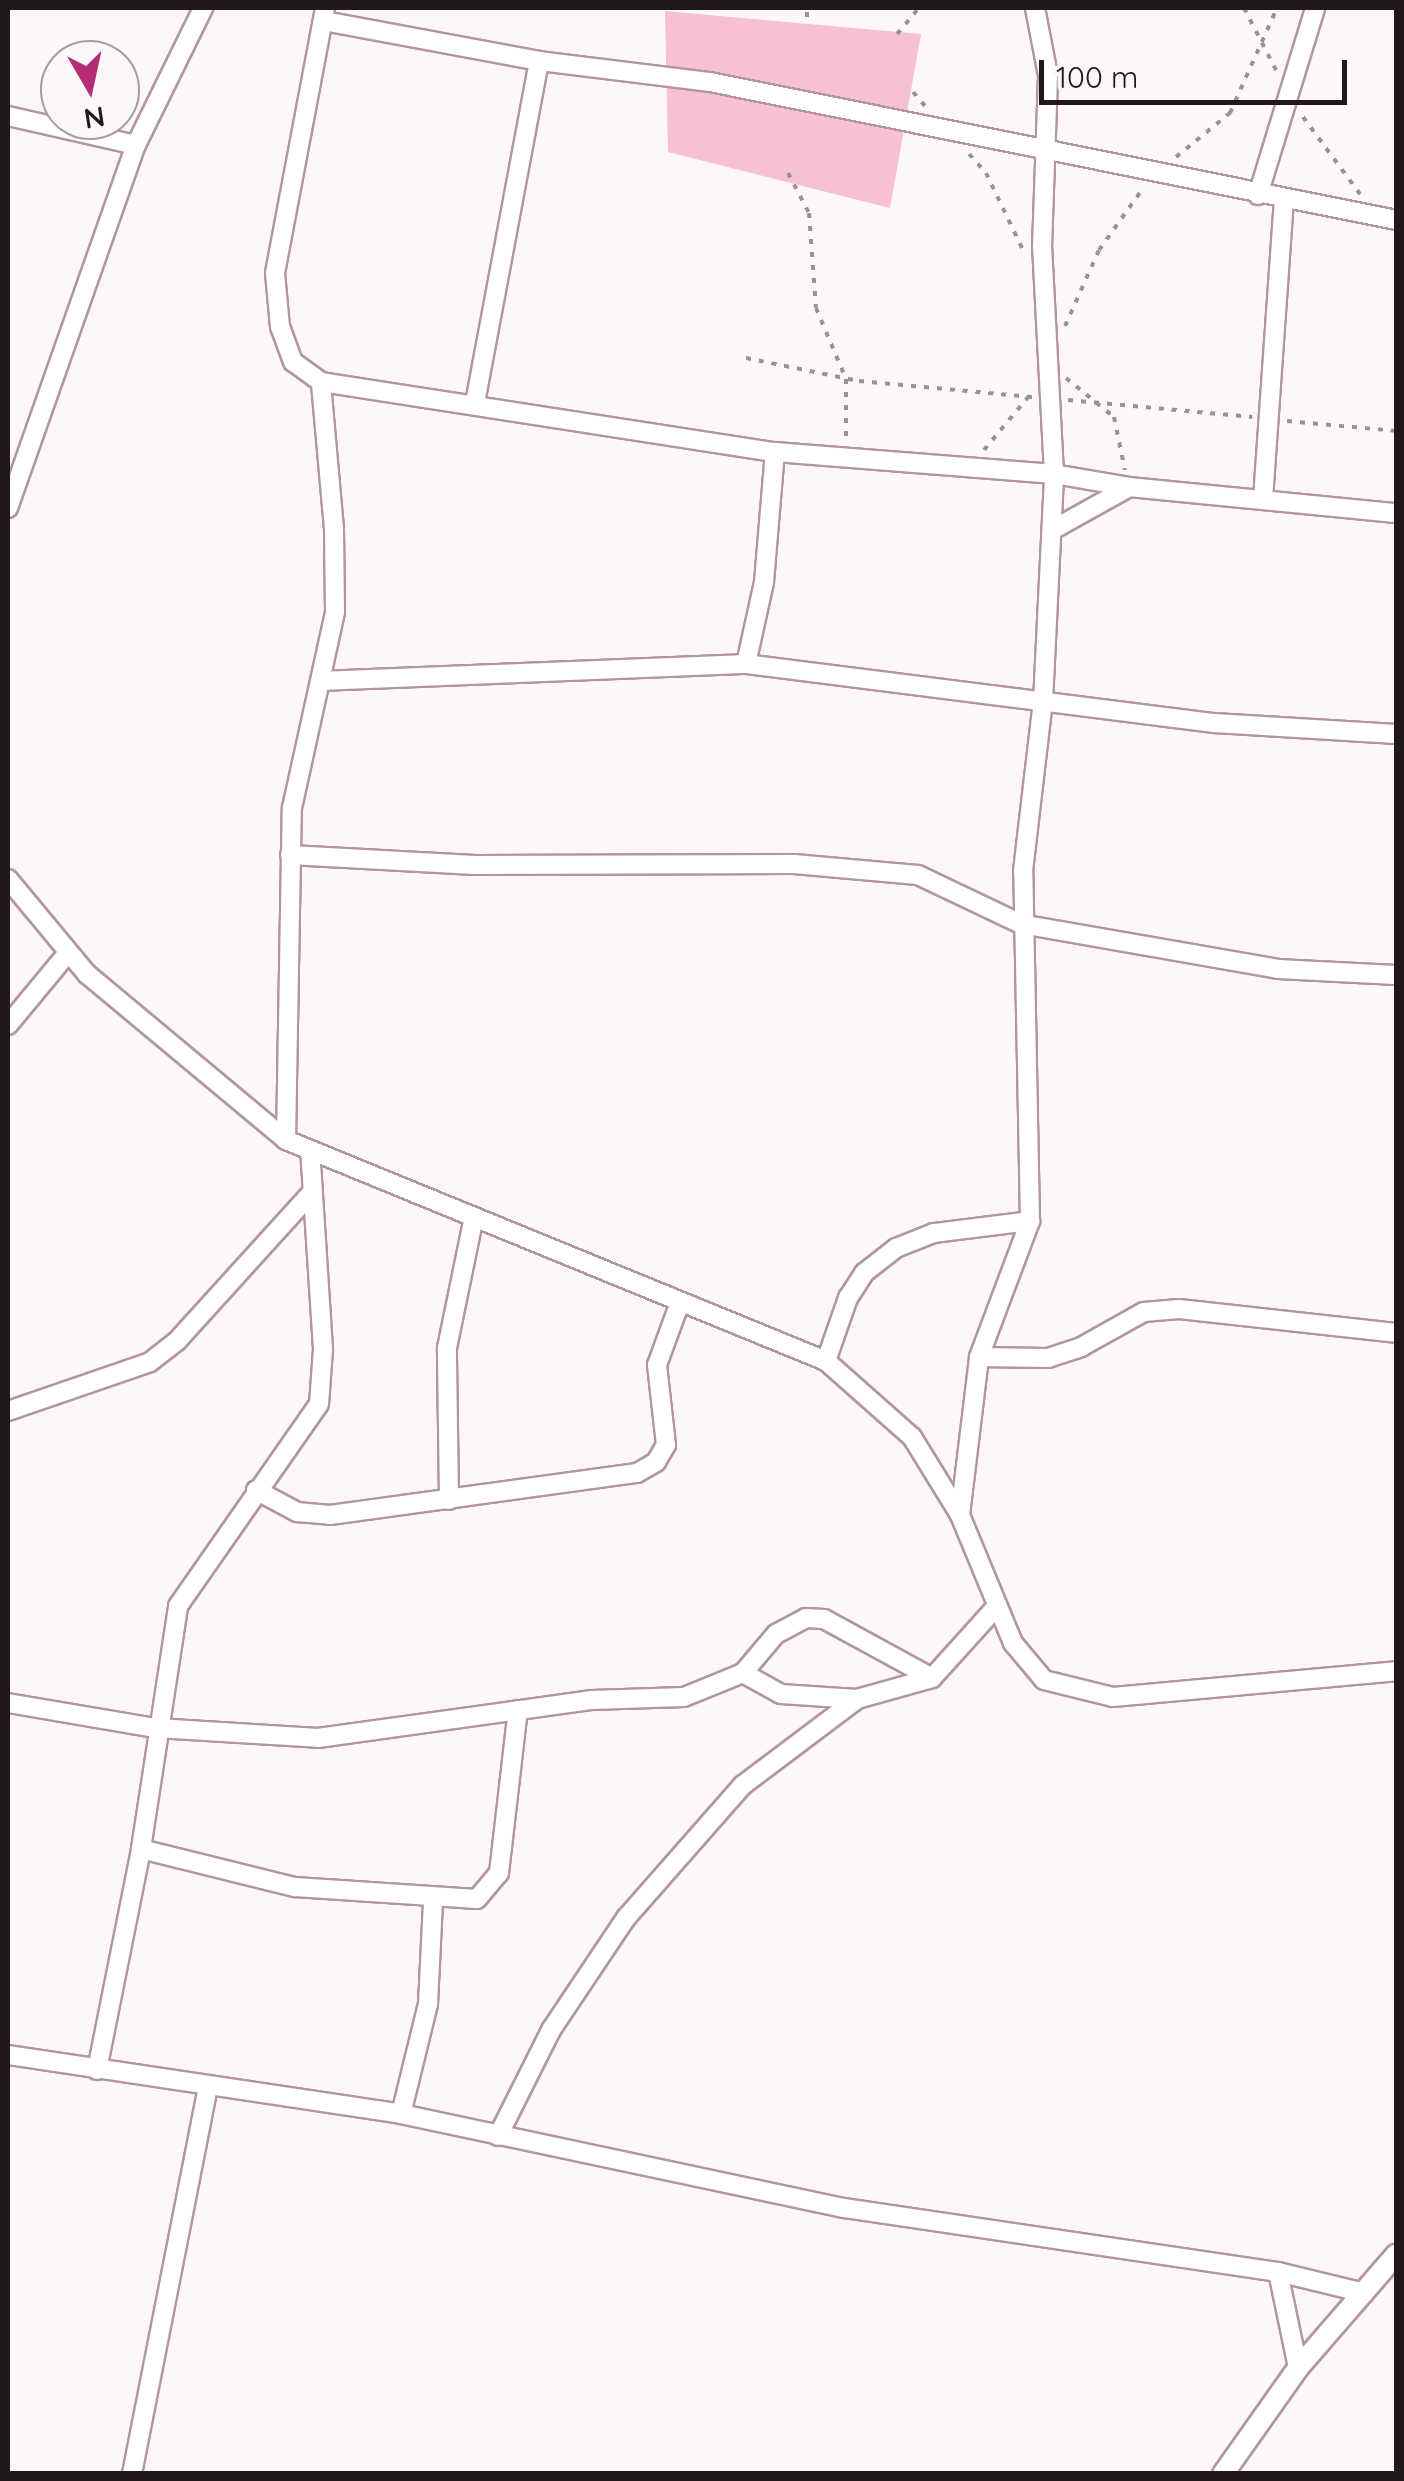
<!DOCTYPE html>
<style>
body{margin:0}
#map{position:relative;width:1404px;height:2481px;overflow:hidden;background:#fdf7f9;font-family:Quicksand,sans-serif}
div>[style]{position:absolute}
.green>*{inset:0;background:#f7c0d5}
.path>*{height:4px;margin-top:-2px;transform-origin:0;background:repeating-linear-gradient(90deg,#999193 0 5px,transparent 0 13px)}
.roads{filter:drop-shadow(2px 0 #b395a0) drop-shadow(-2px 0 #b395a0) drop-shadow(0 2px #b395a0) drop-shadow(0 -2px #b395a0)}
.minor>*{height:18px;margin:-9px;padding:0 9px;transform-origin:9px;border-radius:9px;background:#fff}
.tertiary>*{height:20px;margin:-10px;padding:0 10px;transform-origin:10px;border-radius:10px;background:#fff}
span{translate:-50% -50%;white-space:nowrap;text-align:center;line-height:1.15;-webkit-text-stroke:10px #fdf7f9;paint-order:stroke}
.frame{position:absolute;inset:0;border:10px solid #22171b;pointer-events:none}
.north{position:absolute;left:40px;top:40px;width:100px;height:100px;box-sizing:border-box;background:#fdf7f9;border:2px solid #a59da0;border-radius:50%;rotate:171deg;font-size:28px;font-weight:700;line-height:40px;text-align:center;color:#22171b}
.north::after{content:'';display:block;margin:auto;width:35px;height:45px;background:#b22d73;clip-path:polygon(50% 0,100% 100%,50% 72%,0 100%)}
.scale{position:absolute;left:1039px;top:60px;width:308px;height:45px;box-sizing:border-box;border:5px solid #22171b;border-top:0;padding-left:12px;font-size:30px;line-height:35px;white-space:nowrap;color:#22171b;-webkit-text-stroke:8px #fdf7f9;paint-order:stroke}
</style>
<div id="map">
<div class="green">
<i style="clip-path:polygon(665px 11px,921px 34px,890px 208px,668px 152px)"></i>
</div>
<div class="path">
<i style="left:1244px;top:8px;width:70px;rotate:62.7deg"></i>
<i style="left:807px;top:17px;width:9px;rotate:-90deg"></i>
<i style="left:897px;top:34px;width:34px;rotate:-50deg"></i>
<i style="left:913px;top:92px;width:20px;rotate:49deg"></i>
<i style="left:1303px;top:117px;width:96px;rotate:53.5deg"></i>
<i style="left:969px;top:154px;width:25px;rotate:48deg"></i>
<i style="left:986px;top:173px;width:85px;rotate:64.3deg"></i>
<i style="left:1176px;top:157px;width:70px;rotate:-39.2deg"></i>
<i style="left:1230px;top:113px;width:115px;rotate:-65.9deg"></i>
<i style="left:788px;top:173px;width:45px;rotate:62.3deg"></i>
<i style="left:809px;top:213px;width:95px;rotate:85.8deg"></i>
<i style="left:816px;top:308px;width:77px;rotate:67.1deg"></i>
<i style="left:846px;top:379px;width:58px;rotate:90deg"></i>
<i style="left:1065px;top:326px;width:83px;rotate:-65.9deg"></i>
<i style="left:1099px;top:250px;width:77px;rotate:-54.5deg"></i>
<i style="left:746px;top:358px;width:115px;rotate:11.5deg"></i>
<i style="left:859px;top:381px;width:175px;rotate:5.3deg"></i>
<i style="left:1066px;top:378px;width:62px;rotate:39.1deg"></i>
<i style="left:1114px;top:417px;width:54px;rotate:78.3deg"></i>
<i style="left:1068px;top:400px;width:185px;rotate:5.3deg"></i>
<i style="left:1287px;top:421px;width:109px;rotate:5.2deg"></i>
<i style="left:984px;top:450px;width:70px;rotate:-50.2deg"></i>
</div>
<div class="roads">
<div class="minor">
<i style="left:324px;top:21px;width:219px;rotate:10.5deg"></i>
<i style="left:539px;top:61px;width:172px;rotate:7deg"></i>
<i style="left:710px;top:82px;width:700px;rotate:11.37deg"></i>
<i style="left:8px;top:116px;width:131px;rotate:12.8deg"></i>
<i style="left:1258px;top:195px;width:195px;rotate:-73deg"></i>
<i style="left:321px;top:382px;width:459px;rotate:8.8deg"></i>
<i style="left:775px;top:452px;width:280px;rotate:4.5deg"></i>
<i style="left:1054px;top:474px;width:76px;rotate:9.8deg"></i>
<i style="left:1129px;top:487px;width:268px;rotate:5.6deg"></i>
<i style="left:475px;top:403px;width:348px;rotate:-79.4deg"></i>
<i style="left:1263px;top:499px;width:298px;rotate:-86deg"></i>
<i style="left:8px;top:508px;width:385px;rotate:-70.6deg"></i>
<i style="left:136px;top:145px;width:153px;rotate:-63.9deg"></i>
<i style="left:1054px;top:529px;width:86px;rotate:-29.2deg"></i>
<i style="left:746px;top:664px;width:84px;rotate:-77.6deg"></i>
<i style="left:764px;top:582px;width:130px;rotate:-85.2deg"></i>
<i style="left:322px;top:681px;width:424px;rotate:-2.3deg"></i>
<i style="left:746px;top:664px;width:473px;rotate:7.2deg"></i>
<i style="left:1215px;top:723px;width:181px;rotate:3.5deg"></i>
<i style="left:290px;top:855px;width:185px;rotate:3.1deg"></i>
<i style="left:475px;top:865px;width:319px;rotate:-0.2deg"></i>
<i style="left:794px;top:864px;width:124px;rotate:5.1deg"></i>
<i style="left:918px;top:875px;width:114px;rotate:25.4deg"></i>
<i style="left:1021px;top:924px;width:261px;rotate:9.9deg"></i>
<i style="left:1278px;top:969px;width:118px;rotate:2.9deg"></i>
<i style="left:8px;top:879px;width:124px;rotate:50.3deg"></i>
<i style="left:87px;top:974px;width:259px;rotate:39.8deg"></i>
<i style="left:286px;top:1140px;width:583px;rotate:22.26deg"></i>
<i style="left:826px;top:1361px;width:115px;rotate:41.5deg"></i>
<i style="left:912px;top:1437px;width:92px;rotate:58.4deg"></i>
<i style="left:960px;top:1515px;width:139px;rotate:67.5deg"></i>
<i style="left:1013px;top:1643px;width:48px;rotate:50deg"></i>
<i style="left:1044px;top:1680px;width:71px;rotate:13.8deg"></i>
<i style="left:1113px;top:1697px;width:284px;rotate:-5.2deg"></i>
<i style="left:8px;top:1025px;width:92px;rotate:-50.3deg"></i>
<i style="left:286px;top:1140px;width:332px;rotate:-89deg"></i>
<i style="left:292px;top:808px;width:201px;rotate:-77.6deg"></i>
<i style="left:335px;top:612px;width:83px;rotate:-90.7deg"></i>
<i style="left:334px;top:529px;width:148px;rotate:-95.1deg"></i>
<i style="left:321px;top:382px;width:34px;rotate:-144deg"></i>
<i style="left:293px;top:362px;width:37px;rotate:-110deg"></i>
<i style="left:280px;top:327px;width:54px;rotate:-95.3deg"></i>
<i style="left:275px;top:273px;width:270px;rotate:-79.3deg"></i>
<i style="left:979px;top:1357px;width:69px;rotate:0.8deg"></i>
<i style="left:1048px;top:1358px;width:35px;rotate:-18deg"></i>
<i style="left:1081px;top:1347px;width:72px;rotate:-29.1deg"></i>
<i style="left:1144px;top:1312px;width:35px;rotate:-5deg"></i>
<i style="left:1179px;top:1309px;width:218px;rotate:6.3deg"></i>
<i style="left:826px;top:1361px;width:67px;rotate:-70.8deg"></i>
<i style="left:848px;top:1298px;width:30px;rotate:-57deg"></i>
<i style="left:864px;top:1273px;width:41px;rotate:-38deg"></i>
<i style="left:896px;top:1248px;width:41px;rotate:-21.5deg"></i>
<i style="left:934px;top:1233px;width:97px;rotate:-7.1deg"></i>
<i style="left:8px;top:1411px;width:150px;rotate:-19deg"></i>
<i style="left:150px;top:1362px;width:34px;rotate:-38deg"></i>
<i style="left:177px;top:1341px;width:202px;rotate:-47.8deg"></i>
<i style="left:256px;top:1490px;width:47px;rotate:28.2deg"></i>
<i style="left:297px;top:1512px;width:33px;rotate:5deg"></i>
<i style="left:330px;top:1515px;width:310px;rotate:-7.8deg"></i>
<i style="left:637px;top:1473px;width:22px;rotate:-30deg"></i>
<i style="left:656px;top:1462px;width:20px;rotate:-60deg"></i>
<i style="left:666px;top:1445px;width:81px;rotate:-96.4deg"></i>
<i style="left:657px;top:1365px;width:67px;rotate:-69.9deg"></i>
<i style="left:449px;top:1500px;width:152px;rotate:-90.8deg"></i>
<i style="left:447px;top:1348px;width:134px;rotate:-78.4deg"></i>
<i style="left:960px;top:1515px;width:159px;rotate:-83.1deg"></i>
<i style="left:979px;top:1357px;width:145px;rotate:-69.4deg"></i>
<i style="left:1030px;top:1221px;width:350px;rotate:-91.1deg"></i>
<i style="left:1023px;top:871px;width:170px;rotate:-83.3deg"></i>
<i style="left:1043px;top:702px;width:228px;rotate:-87.2deg"></i>
<i style="left:1054px;top:474px;width:226px;rotate:-93deg"></i>
<i style="left:1042px;top:248px;width:173px;rotate:-88deg"></i>
<i style="left:1048px;top:75px;width:68px;rotate:-101deg"></i>
<i style="left:743px;top:1673px;width:43px;rotate:28.9deg"></i>
<i style="left:781px;top:1694px;width:76px;rotate:3.8deg"></i>
<i style="left:8px;top:1703px;width:150px;rotate:9.6deg"></i>
<i style="left:156px;top:1728px;width:162px;rotate:3.5deg"></i>
<i style="left:318px;top:1738px;width:277px;rotate:-7.9deg"></i>
<i style="left:592px;top:1700px;width:92px;rotate:-1.9deg"></i>
<i style="left:684px;top:1697px;width:64px;rotate:-22.1deg"></i>
<i style="left:743px;top:1673px;width:51px;rotate:-49.8deg"></i>
<i style="left:776px;top:1634px;width:34px;rotate:-28deg"></i>
<i style="left:806px;top:1618px;width:18px;rotate:3deg"></i>
<i style="left:824px;top:1619px;width:123px;rotate:28.6deg"></i>
<i style="left:141px;top:1849px;width:159px;rotate:13.9deg"></i>
<i style="left:295px;top:1887px;width:182px;rotate:3.8deg"></i>
<i style="left:477px;top:1899px;width:34px;rotate:-50deg"></i>
<i style="left:499px;top:1873px;width:164px;rotate:-83.4deg"></i>
<i style="left:8px;top:2055px;width:397px;rotate:8.5deg"></i>
<i style="left:401px;top:2114px;width:453px;rotate:12deg"></i>
<i style="left:844px;top:2208px;width:439px;rotate:8.4deg"></i>
<i style="left:1278px;top:2272px;width:89px;rotate:13.6deg"></i>
<i style="left:97px;top:2070px;width:225px;rotate:-78.7deg"></i>
<i style="left:141px;top:1849px;width:246px;rotate:-81.3deg"></i>
<i style="left:178px;top:1606px;width:246px;rotate:-55.1deg"></i>
<i style="left:319px;top:1404px;width:55px;rotate:-85.8deg"></i>
<i style="left:323px;top:1349px;width:199px;rotate:-93.7deg"></i>
<i style="left:401px;top:2114px;width:113px;rotate:-76.2deg"></i>
<i style="left:428px;top:2004px;width:104px;rotate:-87.2deg"></i>
<i style="left:498px;top:2136px;width:119px;rotate:-63.4deg"></i>
<i style="left:551px;top:2030px;width:135px;rotate:-56.2deg"></i>
<i style="left:626px;top:1918px;width:177px;rotate:-48.7deg"></i>
<i style="left:743px;top:1785px;width:143px;rotate:-37deg"></i>
<i style="left:857px;top:1699px;width:78px;rotate:-15.6deg"></i>
<i style="left:932px;top:1678px;width:97px;rotate:-47.9deg"></i>
<i style="left:1278px;top:2272px;width:98px;rotate:78.2deg"></i>
<i style="left:132px;top:2474px;width:394px;rotate:-78.9deg"></i>
</div>
<div class="tertiary">
<i style="left:1223px;top:2474px;width:130px;rotate:-54.7deg"></i>
<i style="left:1298px;top:2368px;width:150px;rotate:-49.1deg"></i>
</div>
</div>
<div class="frame"></div>
<div class="north">N</div>
<div class="scale">100 m</div>
</div>
